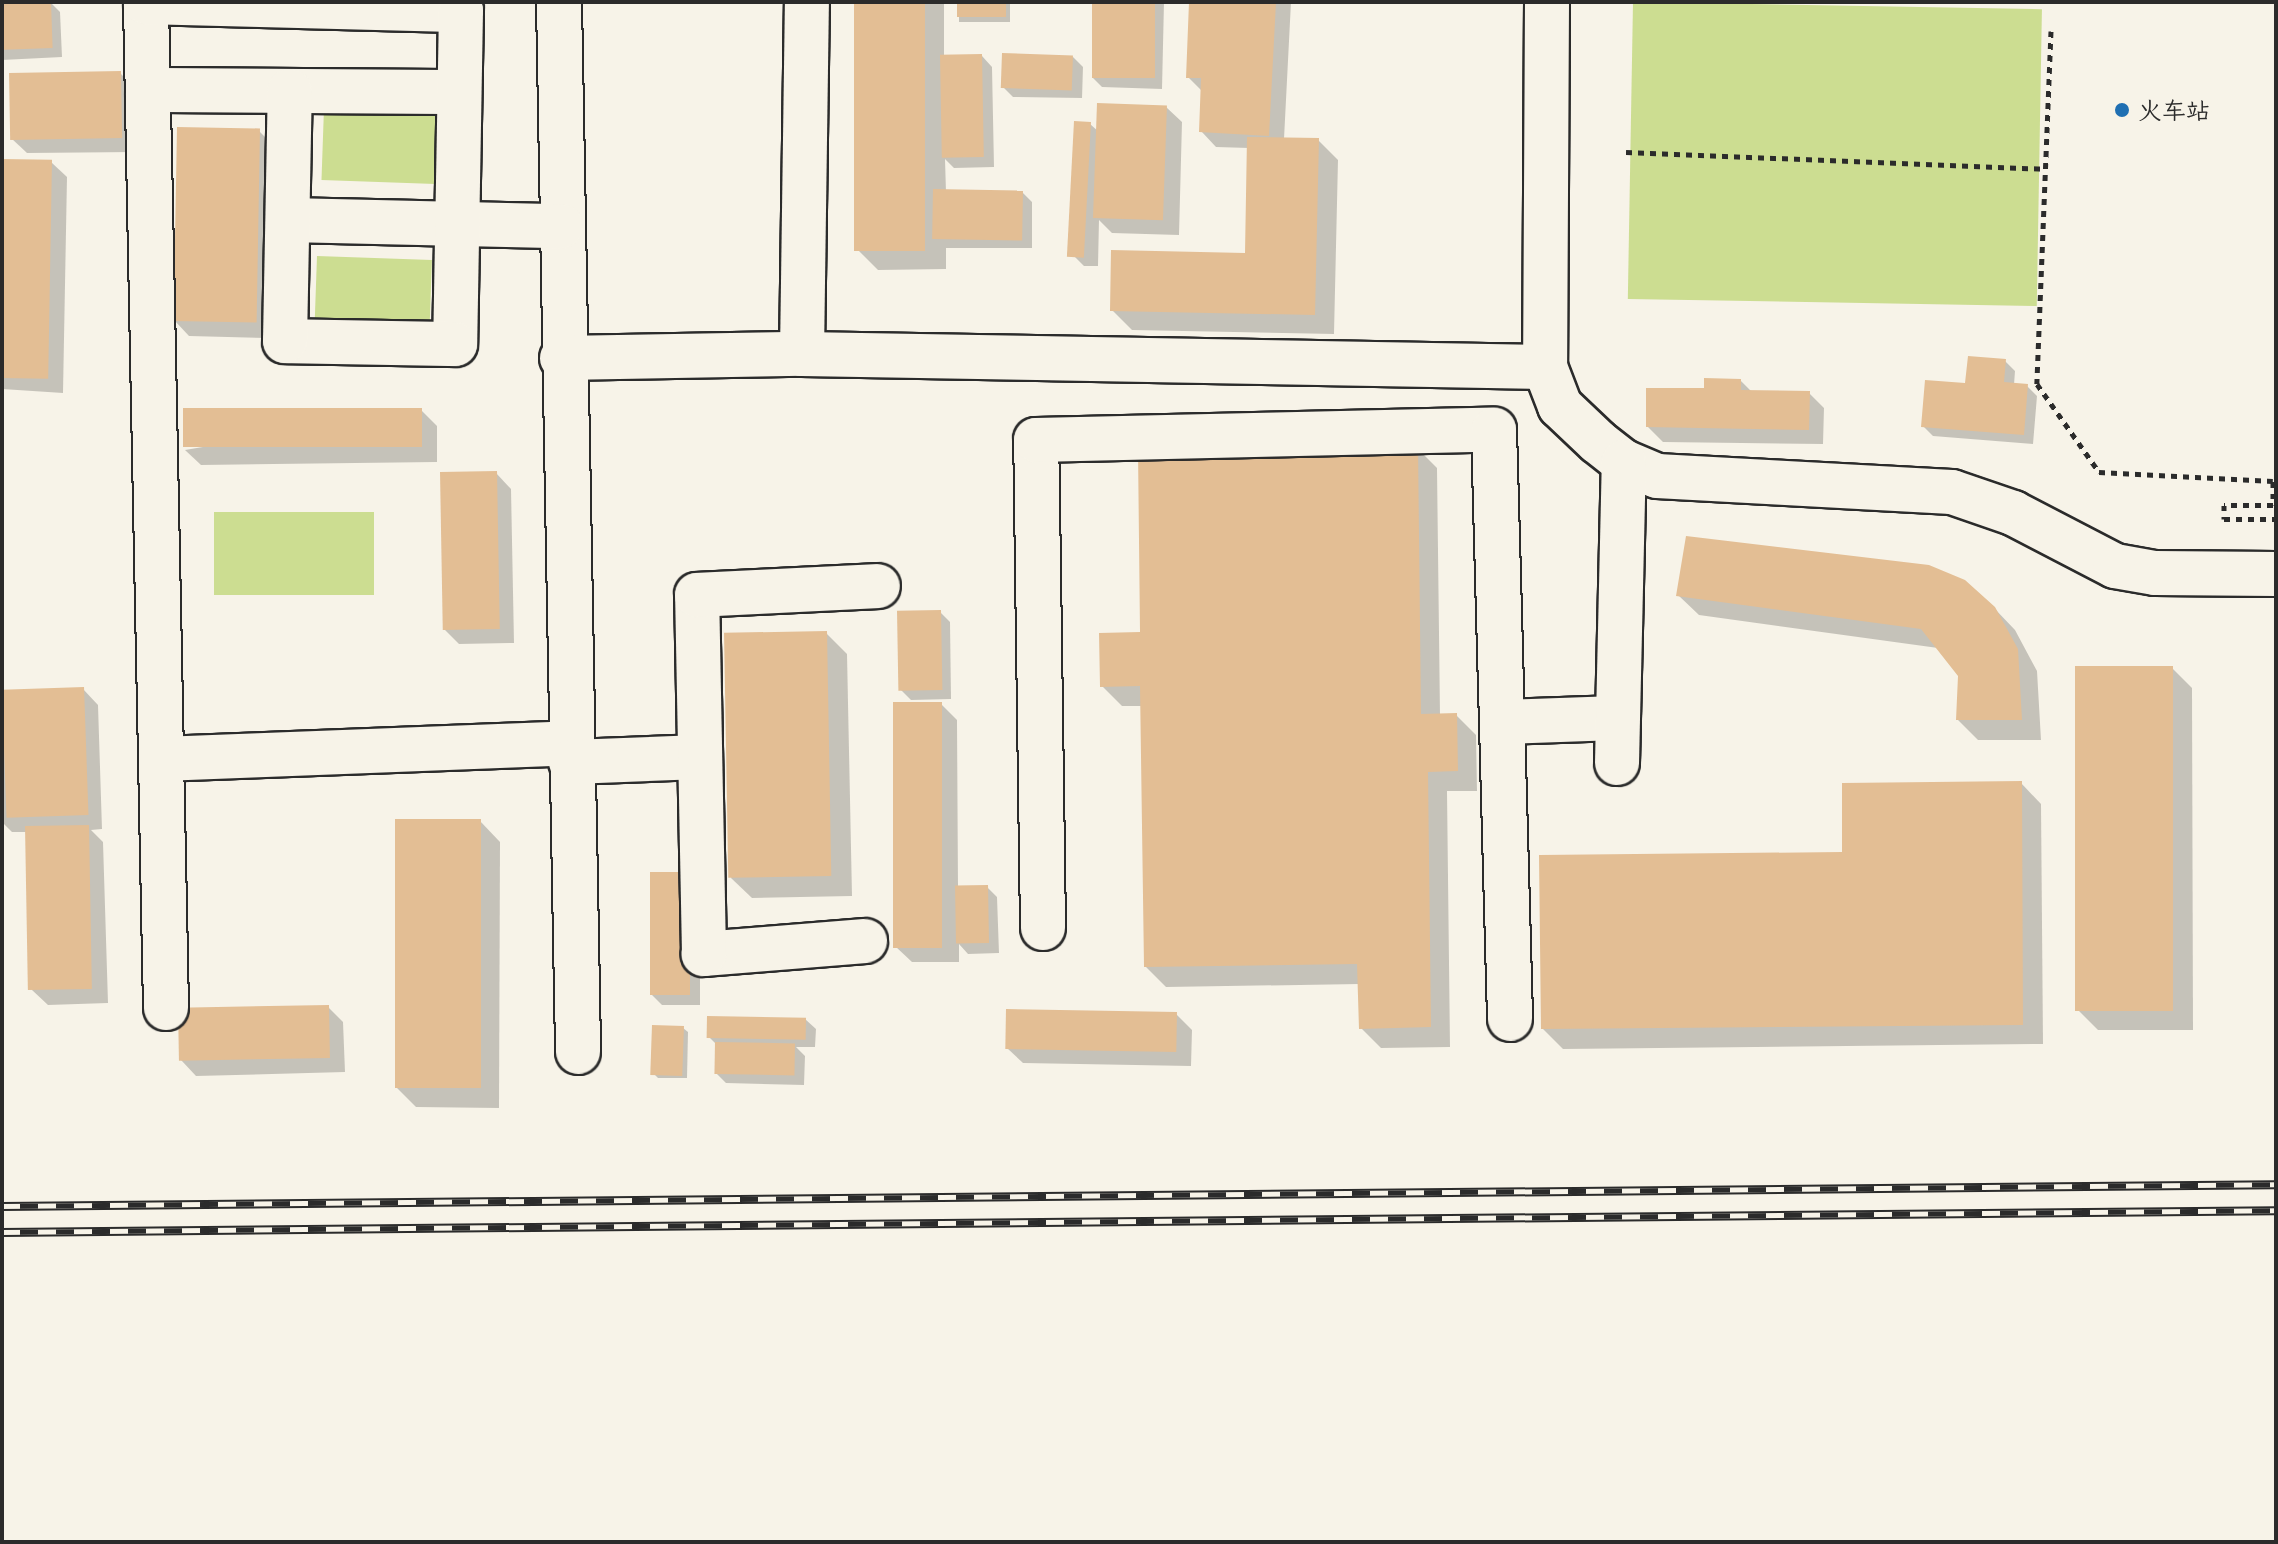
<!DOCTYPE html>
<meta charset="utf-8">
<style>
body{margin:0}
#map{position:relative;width:2278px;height:1544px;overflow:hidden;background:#f7f3e8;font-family:"Playpen Sans","LXGW WenKai TC",sans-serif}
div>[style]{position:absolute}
.green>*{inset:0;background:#ccdd91;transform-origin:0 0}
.shadow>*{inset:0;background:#0003;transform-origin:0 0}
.building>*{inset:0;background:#e3be94;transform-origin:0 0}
.path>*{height:5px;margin-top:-2.5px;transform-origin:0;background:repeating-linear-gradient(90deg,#2b2b2b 0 6px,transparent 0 12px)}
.roads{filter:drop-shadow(2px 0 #2b2b2b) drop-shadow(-2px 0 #2b2b2b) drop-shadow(0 2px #2b2b2b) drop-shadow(0 -2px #2b2b2b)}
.minor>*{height:44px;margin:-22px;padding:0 22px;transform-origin:22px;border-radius:22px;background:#f7f3e8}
.rail>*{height:9px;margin-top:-4.5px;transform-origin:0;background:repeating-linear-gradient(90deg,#f7f3e8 0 18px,#2b2b2b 0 36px);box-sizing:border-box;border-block:2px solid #2b2b2b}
.dots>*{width:22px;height:22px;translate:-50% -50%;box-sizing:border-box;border:4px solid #f7f3e8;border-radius:50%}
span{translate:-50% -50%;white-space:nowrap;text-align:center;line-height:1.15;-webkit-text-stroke:8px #f7f3e8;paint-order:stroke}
.poi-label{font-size:24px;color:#2b2b2b}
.left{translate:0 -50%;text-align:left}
.frame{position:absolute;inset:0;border:4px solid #2b2b2b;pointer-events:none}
</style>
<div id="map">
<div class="green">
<i style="left:1633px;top:2px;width:409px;height:297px;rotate:1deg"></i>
<i style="left:324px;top:108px;width:114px;height:72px;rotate:2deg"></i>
<i style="left:317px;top:256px;width:115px;height:71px;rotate:2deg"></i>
<i style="left:214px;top:512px;width:160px;height:83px"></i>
</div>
<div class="shadow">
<i style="clip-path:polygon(50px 2px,60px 12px,62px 57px,2px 60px,2px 5px)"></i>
<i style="clip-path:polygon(856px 2px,944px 2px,944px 57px,982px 56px,992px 67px,994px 167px,954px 168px,945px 159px,946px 192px,1022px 192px,1032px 202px,1032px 248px,946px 248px,946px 269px,878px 270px,858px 250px)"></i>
<i style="left:959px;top:2px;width:51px;height:20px"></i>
<i style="clip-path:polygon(1094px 2px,1164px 2px,1162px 89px,1102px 87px,1092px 77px)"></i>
<i style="clip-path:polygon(1191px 2px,1291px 2px,1284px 139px,1318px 140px,1338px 160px,1334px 334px,1132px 330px,1112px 310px,1247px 255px,1249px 148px,1216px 147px,1201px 131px,1203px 92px,1188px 77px)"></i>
<i style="clip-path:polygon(1073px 57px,1083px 67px,1082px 98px,1013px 97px,1003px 87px)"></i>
<i style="clip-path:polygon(120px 73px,135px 88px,136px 152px,27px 153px,11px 138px)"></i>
<i style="clip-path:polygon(1166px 107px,1182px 122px,1179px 235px,1112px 233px,1099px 220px,1098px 266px,1084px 266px,1074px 256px,1090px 124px,1099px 132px)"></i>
<i style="clip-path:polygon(259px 131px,274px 146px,269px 338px,189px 336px,174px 320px)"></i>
<i style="clip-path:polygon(2px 161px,51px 162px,67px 177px,63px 393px,2px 389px)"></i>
<i style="clip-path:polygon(2005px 361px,2015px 371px,2014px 385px,2027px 386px,2037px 396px,2033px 444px,1933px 436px,1923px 426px,1967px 385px)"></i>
<i style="clip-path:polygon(1740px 380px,1752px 392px,1809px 393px,1824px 408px,1823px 444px,1663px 442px,1648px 427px,1706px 390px)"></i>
<i style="clip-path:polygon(421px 410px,437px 426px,437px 462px,201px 465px,185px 450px)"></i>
<i style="clip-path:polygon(1417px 448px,1437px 468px,1440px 715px,1456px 715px,1476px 735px,1477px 791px,1447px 791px,1450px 1047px,1381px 1048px,1361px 1028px,1360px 984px,1166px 987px,1146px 967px,1143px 706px,1122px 706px,1102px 686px,1142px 634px)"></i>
<i style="clip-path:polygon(496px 473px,511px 489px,514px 643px,459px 644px,444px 629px)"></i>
<i style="clip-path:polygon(1678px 595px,1994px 608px,2015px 630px,2037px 671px,2041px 740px,1978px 740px,1958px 720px,1960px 675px,1938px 648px,1699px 615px)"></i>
<i style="clip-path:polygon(940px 612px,950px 622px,951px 699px,911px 700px,901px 690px)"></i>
<i style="clip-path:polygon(827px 634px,847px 654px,852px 896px,752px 898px,731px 878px)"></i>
<i style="clip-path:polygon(2172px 668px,2192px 688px,2193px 1030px,2098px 1030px,2078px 1010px)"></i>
<i style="clip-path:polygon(83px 689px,98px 705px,102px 829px,91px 830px,103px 842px,108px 1003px,48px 1005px,32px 990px,28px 832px,12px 832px,2px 822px,2px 692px)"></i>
<i style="clip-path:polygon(941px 704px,957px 720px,958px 888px,987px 887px,997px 897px,999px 953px,968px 954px,959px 944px,959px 962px,912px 962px,896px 947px)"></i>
<i style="clip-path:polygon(2021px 783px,2041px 804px,2043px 1044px,1563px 1049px,1543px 1029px,1844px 854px)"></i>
<i style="clip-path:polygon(480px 821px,500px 842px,499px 1108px,416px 1107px,396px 1087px)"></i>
<i style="clip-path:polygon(700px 884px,700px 1005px,662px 1005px,652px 995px)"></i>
<i style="clip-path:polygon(328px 1007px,343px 1022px,345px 1072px,196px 1076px,181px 1060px)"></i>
<i style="clip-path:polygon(1176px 1014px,1192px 1030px,1191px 1066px,1023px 1063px,1007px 1048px)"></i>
<i style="clip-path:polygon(805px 1019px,816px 1029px,815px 1047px,796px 1047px,805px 1056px,804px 1085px,726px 1083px,716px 1073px,717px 1045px,709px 1037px)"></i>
<i style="clip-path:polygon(683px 1028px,688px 1032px,687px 1078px,658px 1078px,654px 1074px)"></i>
</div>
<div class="building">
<i style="left:51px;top:2px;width:46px;height:49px;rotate:88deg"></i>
<i style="left:854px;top:2px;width:71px;height:249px"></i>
<i style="left:957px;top:2px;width:49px;height:15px"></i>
<i style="left:1092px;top:2px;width:63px;height:76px"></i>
<i style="clip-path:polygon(1189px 2px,1276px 2px,1269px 136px,1199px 132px,1201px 78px,1186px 78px)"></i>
<i style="left:1002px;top:53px;width:71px;height:35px;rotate:2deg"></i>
<i style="left:982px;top:54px;width:103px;height:42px;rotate:89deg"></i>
<i style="left:121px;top:71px;width:67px;height:112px;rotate:89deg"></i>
<i style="left:1097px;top:103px;width:70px;height:115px;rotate:2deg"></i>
<i style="left:1074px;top:121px;width:17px;height:136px;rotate:3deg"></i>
<i style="left:177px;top:127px;width:83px;height:194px;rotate:1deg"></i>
<i style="clip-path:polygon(1247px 137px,1319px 138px,1315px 315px,1110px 311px,1111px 250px,1245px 253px)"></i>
<i style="left:2px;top:159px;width:50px;height:219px;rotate:1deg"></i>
<i style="left:933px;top:189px;width:90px;height:50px;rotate:1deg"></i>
<i style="clip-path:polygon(1968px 356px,2006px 359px,2004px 382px,2028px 384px,2024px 435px,1921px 427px,1925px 380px,1965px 383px)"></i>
<i style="clip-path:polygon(1704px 378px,1741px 379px,1741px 390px,1810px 391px,1809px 430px,1646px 427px,1646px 388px,1704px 388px)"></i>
<i style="left:422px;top:408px;width:39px;height:239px;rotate:90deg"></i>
<i style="clip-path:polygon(1418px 446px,1421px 714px,1457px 713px,1458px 771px,1428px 772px,1431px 1027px,1359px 1029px,1357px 964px,1144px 967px,1140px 686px,1100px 687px,1099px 633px,1140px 632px,1138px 450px)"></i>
<i style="left:497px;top:471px;width:158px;height:57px;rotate:89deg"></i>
<i style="clip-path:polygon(1686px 536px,1929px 565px,1965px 580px,1995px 607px,2018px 649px,2022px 720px,1956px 720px,1958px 676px,1921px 629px,1676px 596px)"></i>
<i style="left:941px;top:610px;width:80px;height:44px;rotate:89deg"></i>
<i style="left:827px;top:631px;width:245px;height:103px;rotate:89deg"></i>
<i style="left:2075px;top:666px;width:98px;height:345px"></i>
<i style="left:84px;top:687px;width:128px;height:82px;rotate:88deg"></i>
<i style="left:893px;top:702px;width:49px;height:246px"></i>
<i style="clip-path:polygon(2022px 781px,2023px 1025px,1541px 1029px,1539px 855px,1842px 852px,1842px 783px)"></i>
<i style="left:395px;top:819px;width:86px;height:269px"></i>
<i style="left:89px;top:825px;width:164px;height:64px;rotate:89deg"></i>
<i style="left:650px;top:872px;width:40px;height:123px"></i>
<i style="left:988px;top:885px;width:58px;height:33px;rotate:89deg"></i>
<i style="left:329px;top:1005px;width:53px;height:151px;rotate:89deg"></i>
<i style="left:1006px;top:1009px;width:171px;height:40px;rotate:1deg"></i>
<i style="left:707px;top:1016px;width:99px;height:22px;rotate:1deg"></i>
<i style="left:652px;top:1025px;width:32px;height:50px;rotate:2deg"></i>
<i style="left:715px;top:1042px;width:80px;height:32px;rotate:1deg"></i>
</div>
<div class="path">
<i style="left:2051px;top:31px;width:353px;rotate:92.3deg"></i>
<i style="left:2037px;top:384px;width:108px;rotate:54.8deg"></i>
<i style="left:2099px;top:472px;width:174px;rotate:3deg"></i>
<i style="left:2273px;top:481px;width:24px;rotate:90deg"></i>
<i style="left:2273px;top:505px;width:49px;rotate:180deg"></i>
<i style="left:2224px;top:505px;width:14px;rotate:90deg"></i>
<i style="left:2224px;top:519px;width:52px"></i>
<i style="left:1626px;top:152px;width:419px;rotate:2.3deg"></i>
</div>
<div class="roads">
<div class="minor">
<i style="left:559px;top:2px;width:1050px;rotate:88.96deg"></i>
<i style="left:1547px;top:2px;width:365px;rotate:90.3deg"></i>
<i style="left:1545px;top:367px;width:42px;rotate:69deg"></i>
<i style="left:1560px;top:406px;width:52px;rotate:43.5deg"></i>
<i style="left:1598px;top:442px;width:33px;rotate:38deg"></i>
<i style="left:1624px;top:462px;width:36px;rotate:23deg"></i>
<i style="left:1657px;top:476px;width:295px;rotate:3.1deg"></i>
<i style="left:1952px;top:492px;width:65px;rotate:19deg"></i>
<i style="left:2013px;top:513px;width:115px;rotate:27.5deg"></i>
<i style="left:2115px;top:566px;width:41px;rotate:9.9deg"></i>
<i style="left:2155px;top:573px;width:121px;rotate:0.5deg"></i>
<i style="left:148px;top:90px;width:311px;rotate:0.4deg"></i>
<i style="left:288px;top:220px;width:273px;rotate:1.3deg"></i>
<i style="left:802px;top:354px;width:352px;rotate:-89.2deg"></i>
<i style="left:562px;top:358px;width:240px;rotate:-1deg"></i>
<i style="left:802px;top:354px;width:743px;rotate:1deg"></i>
<i style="left:1504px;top:722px;width:112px;rotate:-2deg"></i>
<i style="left:161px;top:759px;width:410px;rotate:-2.2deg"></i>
<i style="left:571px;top:762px;width:129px;rotate:-2.2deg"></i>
<i style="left:1617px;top:763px;width:301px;rotate:-88.7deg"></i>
<i style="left:1043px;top:928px;width:488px;rotate:-90.8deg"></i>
<i style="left:1036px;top:440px;width:458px;rotate:-1.3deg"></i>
<i style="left:1494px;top:430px;width:589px;rotate:88.44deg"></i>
<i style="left:865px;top:941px;width:162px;rotate:175.4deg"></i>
<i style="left:704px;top:954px;width:359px;rotate:-91.1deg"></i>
<i style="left:697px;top:595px;width:181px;rotate:-2.8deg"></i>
<i style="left:166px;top:1008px;width:1006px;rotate:-91.14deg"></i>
<i style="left:146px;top:2px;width:315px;rotate:1.5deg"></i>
<i style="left:461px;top:10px;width:334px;rotate:91deg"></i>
<i style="left:455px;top:344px;width:170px;rotate:-179deg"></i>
<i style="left:285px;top:341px;width:250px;rotate:-88.9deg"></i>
</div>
</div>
<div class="rail">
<i style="left:2px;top:1206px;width:2274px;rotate:-0.55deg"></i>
<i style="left:2px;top:1232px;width:2274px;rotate:-0.55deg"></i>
</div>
<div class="dots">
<i style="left:2122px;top:110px;background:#1f6fb2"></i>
</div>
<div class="poi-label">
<span class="left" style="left:2138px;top:110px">火车站</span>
</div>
<div class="frame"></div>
</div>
